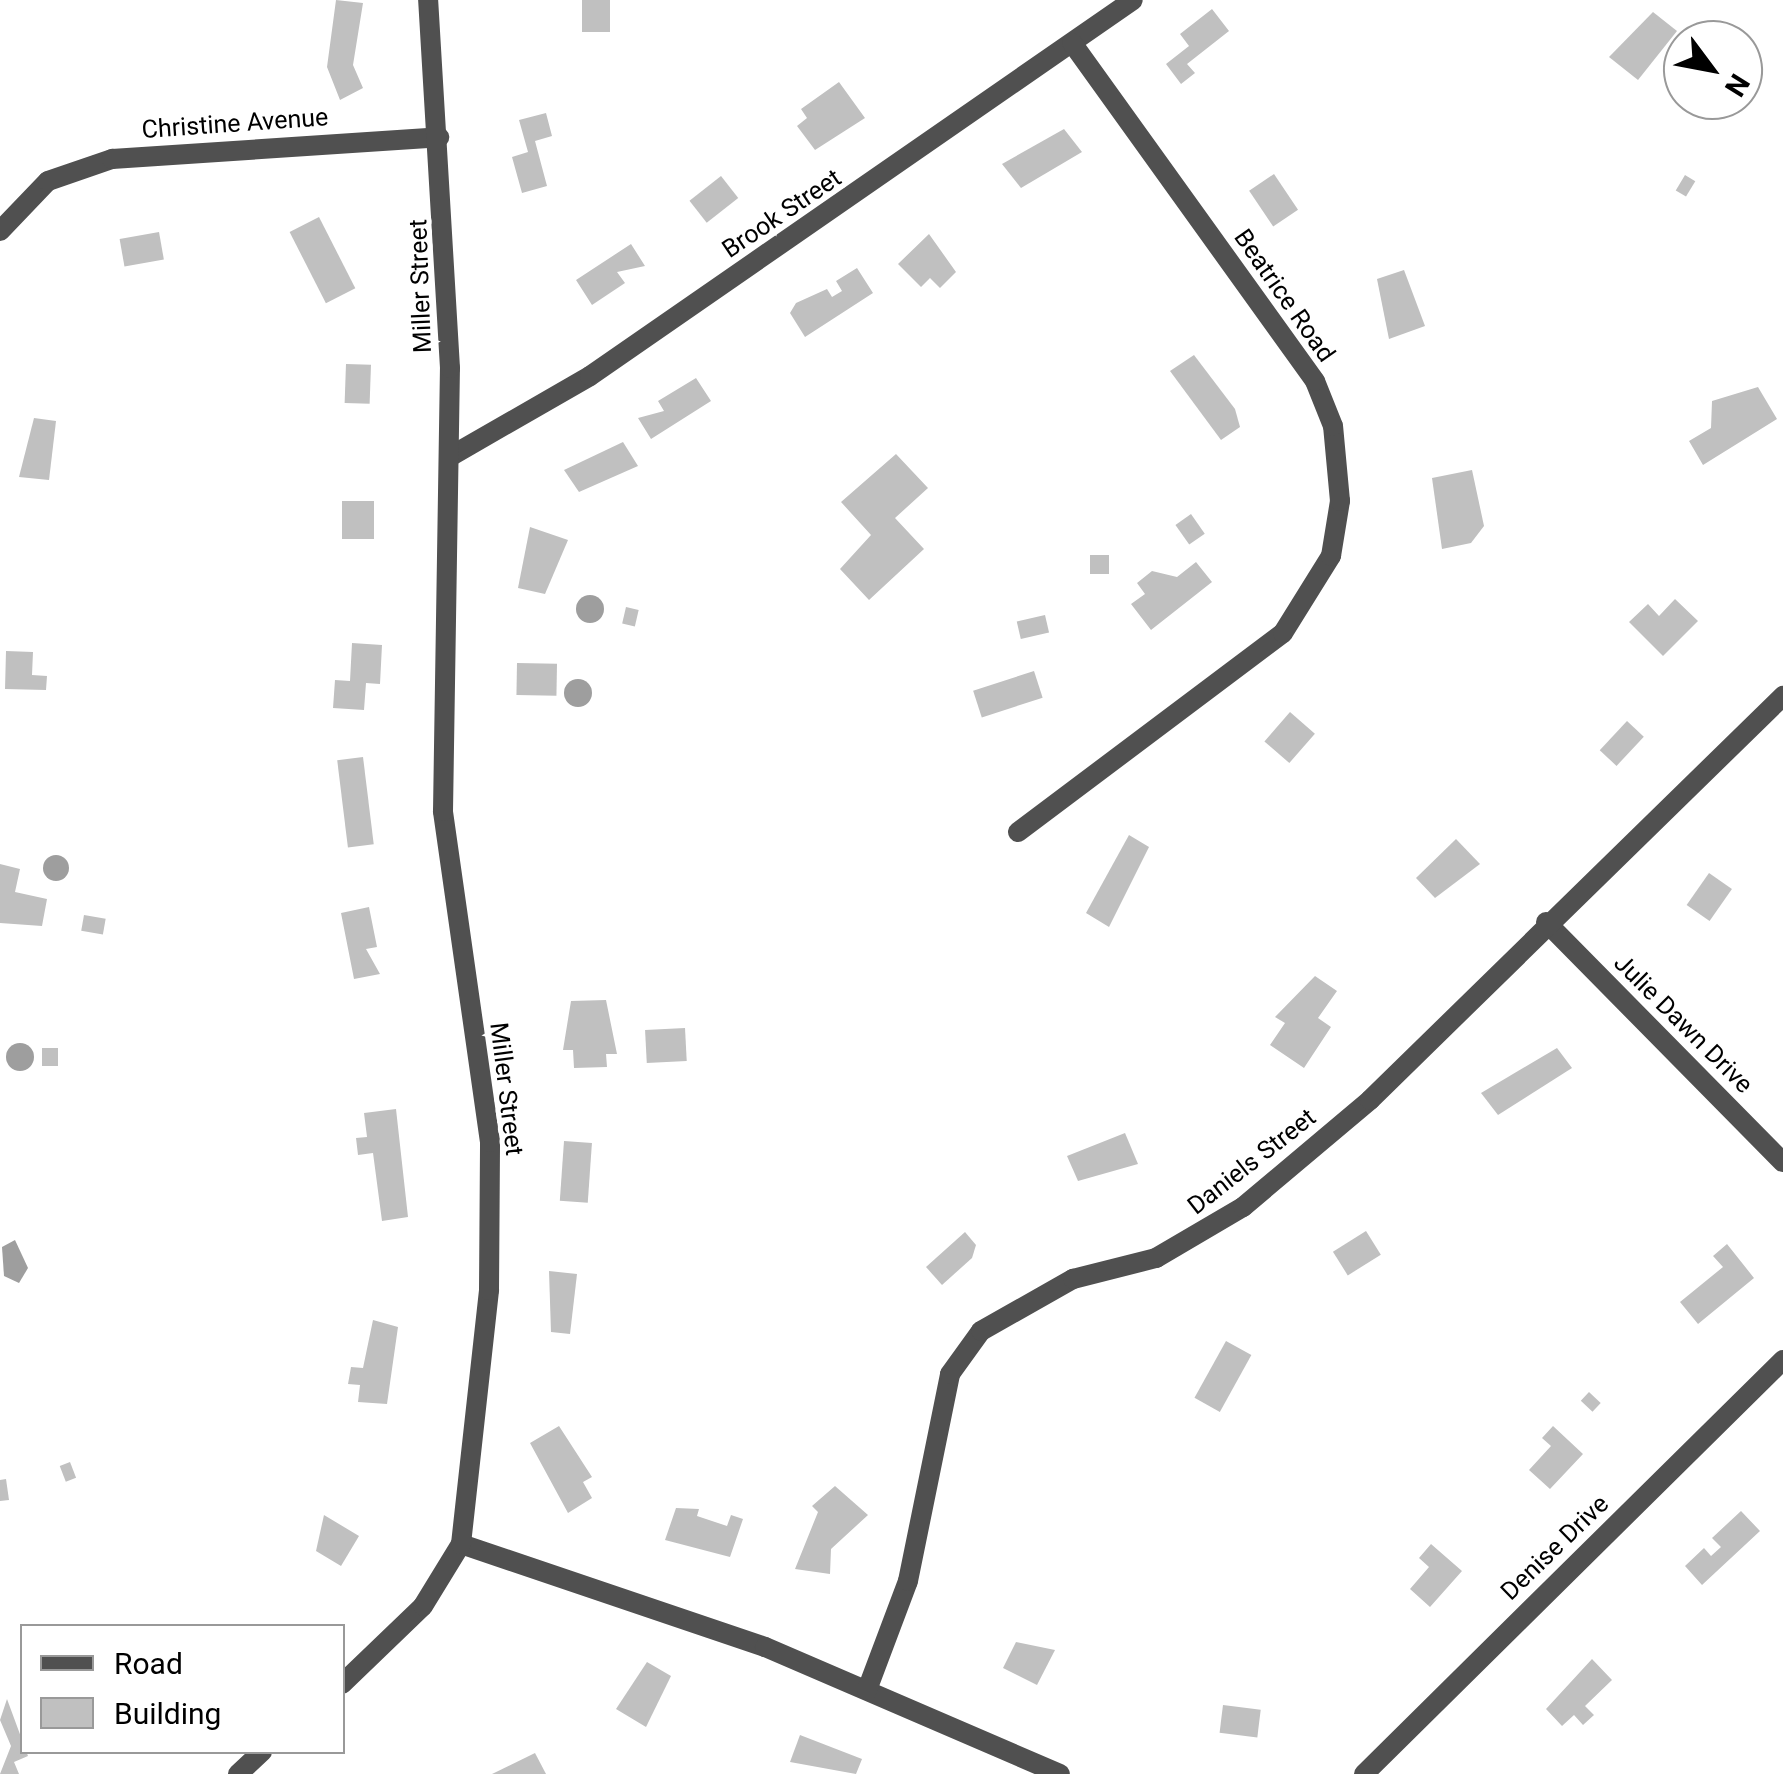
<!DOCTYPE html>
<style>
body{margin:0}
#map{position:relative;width:1783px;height:1774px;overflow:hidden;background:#fff;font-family:Roboto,sans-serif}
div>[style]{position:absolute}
.water>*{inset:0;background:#9e9e9e}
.round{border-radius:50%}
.building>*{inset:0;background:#c0c0c0;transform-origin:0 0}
.street>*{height:20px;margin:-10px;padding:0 10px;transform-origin:10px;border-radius:10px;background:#505050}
span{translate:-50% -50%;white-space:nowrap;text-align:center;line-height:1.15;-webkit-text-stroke:10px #fff;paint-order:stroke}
.street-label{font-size:25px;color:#000}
.legend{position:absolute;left:20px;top:1624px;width:325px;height:130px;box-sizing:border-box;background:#fff;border:2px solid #999;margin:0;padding:12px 18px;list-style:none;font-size:30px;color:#000}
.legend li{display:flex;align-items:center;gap:20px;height:50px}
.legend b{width:50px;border:2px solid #999}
.north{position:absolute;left:1663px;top:20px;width:100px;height:100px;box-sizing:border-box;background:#fff;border:2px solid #999;border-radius:50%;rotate:122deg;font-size:28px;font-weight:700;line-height:40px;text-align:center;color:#000}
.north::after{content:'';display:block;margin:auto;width:35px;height:45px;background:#000;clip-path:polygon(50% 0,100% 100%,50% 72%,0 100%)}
</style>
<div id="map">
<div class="water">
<i class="round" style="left:576px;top:595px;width:28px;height:28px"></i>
<i class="round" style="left:564px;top:679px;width:28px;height:28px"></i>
<i class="round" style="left:43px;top:855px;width:26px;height:26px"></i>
<i class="round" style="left:6px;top:1043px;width:28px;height:28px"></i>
<i style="clip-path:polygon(15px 1240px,28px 1268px,19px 1283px,4px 1276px,2px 1247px)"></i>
</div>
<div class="building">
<i style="clip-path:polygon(336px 0,363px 3px,353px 65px,363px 88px,340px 100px,327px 67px)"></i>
<i style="left:582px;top:0;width:28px;height:32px"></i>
<i style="clip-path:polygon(1212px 9px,1229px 31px,1187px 64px,1195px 73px,1181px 84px,1166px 64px,1189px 46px,1180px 34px)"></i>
<i style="clip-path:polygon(1653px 12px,1677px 31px,1638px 80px,1609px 57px)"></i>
<i style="clip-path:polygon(839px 82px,865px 118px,815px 150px,797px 126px,807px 118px,801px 109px)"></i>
<i style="clip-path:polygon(546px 113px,552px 136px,535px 141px,547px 186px,522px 193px,512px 157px,528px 152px,519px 120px)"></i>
<i style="clip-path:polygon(1064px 129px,1082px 152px,1021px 188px,1002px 164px)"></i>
<i style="left:1274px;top:174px;width:43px;height:30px;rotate:56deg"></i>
<i style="left:1685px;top:175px;width:12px;height:18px;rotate:31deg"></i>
<i style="left:721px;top:176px;width:28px;height:40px;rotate:52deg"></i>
<i style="left:319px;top:217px;width:80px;height:33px;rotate:63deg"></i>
<i style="left:159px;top:232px;width:28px;height:40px;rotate:80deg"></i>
<i style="clip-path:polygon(929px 234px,956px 272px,940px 288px,930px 278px,921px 287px,898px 264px)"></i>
<i style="clip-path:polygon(631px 244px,645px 266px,617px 272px,625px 283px,592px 305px,576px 280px)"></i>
<i style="clip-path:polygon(857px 268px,873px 293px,805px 337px,790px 313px,796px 303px,827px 289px,832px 297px,842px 291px,836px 281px)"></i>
<i style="clip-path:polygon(1404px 270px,1425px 326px,1389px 339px,1377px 279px)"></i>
<i style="clip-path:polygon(1194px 355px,1235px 409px,1240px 427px,1221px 440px,1170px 371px)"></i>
<i style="left:346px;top:364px;width:25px;height:39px;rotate:2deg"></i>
<i style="clip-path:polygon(696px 378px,711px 401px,651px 439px,638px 418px,664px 411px,658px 401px)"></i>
<i style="clip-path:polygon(1758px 387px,1777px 419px,1703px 465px,1689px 441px,1711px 428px,1712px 401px)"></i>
<i style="clip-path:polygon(34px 418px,56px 421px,49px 480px,19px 477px)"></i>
<i style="clip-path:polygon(623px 442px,638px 466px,579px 492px,564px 470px)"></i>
<i style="clip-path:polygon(896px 454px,928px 488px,895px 518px,924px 549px,869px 600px,840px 569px,871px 535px,841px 502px)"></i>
<i style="clip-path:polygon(1472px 470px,1484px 526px,1471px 543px,1442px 549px,1432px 478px)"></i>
<i style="left:342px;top:501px;width:32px;height:38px"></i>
<i style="left:1191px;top:514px;width:24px;height:19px;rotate:55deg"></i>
<i style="clip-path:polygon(530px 527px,568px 540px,545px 594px,518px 588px)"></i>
<i style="left:1090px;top:555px;width:19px;height:19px"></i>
<i style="clip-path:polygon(1196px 562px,1212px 582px,1151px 630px,1131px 604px,1145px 594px,1137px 583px,1152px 571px,1177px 577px)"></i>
<i style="clip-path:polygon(1675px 599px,1698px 621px,1663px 656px,1629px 622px,1648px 604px,1659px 616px)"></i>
<i style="left:626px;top:607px;width:13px;height:17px;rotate:13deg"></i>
<i style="left:1045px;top:615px;width:18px;height:29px;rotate:77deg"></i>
<i style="clip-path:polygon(352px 643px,382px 645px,380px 684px,366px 683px,364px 710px,333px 708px,335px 680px,350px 681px)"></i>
<i style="clip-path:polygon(6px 651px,33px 652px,32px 675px,47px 676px,46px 690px,5px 689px)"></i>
<i style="left:517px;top:663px;width:40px;height:32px;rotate:1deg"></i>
<i style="left:1034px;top:671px;width:28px;height:64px;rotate:72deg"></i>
<i style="left:1290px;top:712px;width:33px;height:39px;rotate:41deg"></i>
<i style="left:1627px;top:721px;width:23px;height:40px;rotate:43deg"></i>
<i style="left:363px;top:757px;width:88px;height:26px;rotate:83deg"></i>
<i style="clip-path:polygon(1129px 835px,1149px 847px,1109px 927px,1086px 913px)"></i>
<i style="clip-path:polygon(1456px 839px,1480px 864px,1435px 898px,1416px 878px)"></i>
<i style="clip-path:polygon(0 864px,20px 869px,15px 892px,47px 899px,42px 926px,0 923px)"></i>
<i style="left:1709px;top:873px;width:28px;height:39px;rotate:35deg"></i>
<i style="clip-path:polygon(369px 907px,377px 947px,366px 949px,380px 974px,354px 979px,341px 913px)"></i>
<i style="left:84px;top:915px;width:22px;height:16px;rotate:10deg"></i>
<i style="clip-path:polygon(1315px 976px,1337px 991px,1318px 1018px,1331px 1027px,1304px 1068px,1270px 1045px,1285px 1023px,1275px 1017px)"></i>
<i style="clip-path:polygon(606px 1000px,617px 1054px,606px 1054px,607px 1067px,574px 1068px,573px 1050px,563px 1050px,571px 1001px)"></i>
<i style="left:685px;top:1028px;width:33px;height:40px;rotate:87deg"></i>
<i style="left:42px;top:1048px;width:16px;height:18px"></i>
<i style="clip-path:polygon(1557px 1048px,1572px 1068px,1498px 1115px,1481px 1093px)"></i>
<i style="clip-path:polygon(396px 1109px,408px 1217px,382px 1221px,373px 1153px,358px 1155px,356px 1138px,367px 1137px,364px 1113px)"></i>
<i style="clip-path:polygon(1125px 1133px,1138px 1164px,1078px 1181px,1067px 1156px)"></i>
<i style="left:564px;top:1141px;width:28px;height:60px;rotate:4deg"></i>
<i style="left:1366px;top:1231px;width:28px;height:39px;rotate:58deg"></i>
<i style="clip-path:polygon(965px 1232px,976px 1245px,972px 1258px,942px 1285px,926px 1267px)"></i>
<i style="clip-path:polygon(1727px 1244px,1754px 1278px,1698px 1324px,1680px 1302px,1723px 1267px,1713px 1256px)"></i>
<i style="clip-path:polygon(549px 1271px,577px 1274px,570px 1334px,551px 1332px)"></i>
<i style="clip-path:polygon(373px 1320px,398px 1327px,387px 1404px,358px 1402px,360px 1385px,348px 1384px,351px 1367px,363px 1368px)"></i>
<i style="left:1226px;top:1341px;width:29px;height:65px;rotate:29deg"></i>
<i style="left:1589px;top:1392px;width:16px;height:12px;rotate:43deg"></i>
<i style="clip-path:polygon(559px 1426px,592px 1477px,583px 1482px,592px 1498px,568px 1513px,530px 1443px)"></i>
<i style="clip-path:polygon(1553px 1426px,1583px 1454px,1550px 1489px,1529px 1470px,1551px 1446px,1542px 1438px)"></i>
<i style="left:70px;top:1462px;width:17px;height:11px;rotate:69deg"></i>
<i style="clip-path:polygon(6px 1479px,9px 1500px,0 1501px,0 1480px)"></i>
<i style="clip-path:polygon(835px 1486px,868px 1515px,831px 1549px,830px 1574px,795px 1569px,818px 1512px,812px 1506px)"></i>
<i style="clip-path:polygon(676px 1508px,699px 1509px,697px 1516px,727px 1526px,731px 1515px,743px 1519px,730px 1557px,665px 1540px)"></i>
<i style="clip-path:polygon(1741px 1511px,1760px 1531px,1702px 1585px,1685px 1566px,1704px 1548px,1711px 1556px,1721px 1547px,1712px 1538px)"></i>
<i style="clip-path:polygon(324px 1515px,359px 1536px,341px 1566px,316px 1551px)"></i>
<i style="clip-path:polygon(1431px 1544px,1462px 1571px,1430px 1607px,1410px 1589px,1429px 1567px,1419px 1558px)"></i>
<i style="clip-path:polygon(1016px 1642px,1055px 1650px,1037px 1685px,1003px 1668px)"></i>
<i style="clip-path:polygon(1592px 1659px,1612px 1680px,1585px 1706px,1594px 1715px,1583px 1725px,1574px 1715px,1562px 1726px,1546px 1709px)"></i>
<i style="clip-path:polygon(647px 1662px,671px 1676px,646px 1727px,616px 1709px)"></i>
<i style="clip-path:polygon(7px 1699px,28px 1756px,14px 1762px,19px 1774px,0 1774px,11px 1746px,0 1720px)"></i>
<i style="left:1223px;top:1705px;width:38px;height:28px;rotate:7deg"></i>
<i style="clip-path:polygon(800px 1735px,862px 1759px,856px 1774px,790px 1762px)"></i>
<i style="clip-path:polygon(535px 1753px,546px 1774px,492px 1774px)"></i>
</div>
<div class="street">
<i style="left:0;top:231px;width:69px;rotate:-46.2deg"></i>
<i style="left:48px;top:181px;width:68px;rotate:-19deg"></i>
<i style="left:112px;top:159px;width:328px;rotate:-3.8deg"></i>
<i style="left:451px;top:456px;width:160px;rotate:-29.9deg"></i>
<i style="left:590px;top:376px;width:660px;rotate:-34.7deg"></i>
<i style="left:1018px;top:832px;width:331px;rotate:-36.9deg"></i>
<i style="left:1283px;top:633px;width:91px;rotate:-58.1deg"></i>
<i style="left:1331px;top:556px;width:56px;rotate:-80.7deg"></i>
<i style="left:1340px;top:501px;width:75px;rotate:-95.3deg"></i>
<i style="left:1333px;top:426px;width:48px;rotate:-111.8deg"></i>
<i style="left:1315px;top:381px;width:416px;rotate:-125.7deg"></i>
<i style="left:1546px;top:922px;width:337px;rotate:45.4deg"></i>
<i style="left:461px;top:1544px;width:321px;rotate:18.7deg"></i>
<i style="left:765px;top:1647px;width:321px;rotate:23.3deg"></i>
<i style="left:342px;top:1684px;width:112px;rotate:-43.9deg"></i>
<i style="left:423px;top:1606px;width:73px;rotate:-58.5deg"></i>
<i style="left:461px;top:1544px;width:256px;rotate:-83.7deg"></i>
<i style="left:489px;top:1290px;width:148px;rotate:-89.6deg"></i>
<i style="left:490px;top:1142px;width:334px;rotate:-98.1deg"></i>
<i style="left:443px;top:811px;width:443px;rotate:-89.1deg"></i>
<i style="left:450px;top:368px;width:369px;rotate:-93.4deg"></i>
<i style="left:867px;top:1690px;width:116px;rotate:-69.4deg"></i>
<i style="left:908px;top:1581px;width:211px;rotate:-78.5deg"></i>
<i style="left:950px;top:1374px;width:53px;rotate:-54.2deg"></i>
<i style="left:981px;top:1331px;width:106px;rotate:-29.5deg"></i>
<i style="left:1073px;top:1279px;width:86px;rotate:-14.2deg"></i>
<i style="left:1156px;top:1258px;width:101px;rotate:-30.4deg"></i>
<i style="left:1243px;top:1207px;width:166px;rotate:-40.1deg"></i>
<i style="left:1370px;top:1100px;width:578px;rotate:-44.37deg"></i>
<i style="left:238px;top:1774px;width:33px;rotate:-43deg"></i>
<i style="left:1364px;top:1774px;width:589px;rotate:-44.66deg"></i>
</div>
<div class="street-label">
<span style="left:235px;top:124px;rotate:-4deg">Christine Avenue</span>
<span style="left:782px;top:214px;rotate:-34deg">Brook Street</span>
<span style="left:421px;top:286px;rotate:-92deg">Miller Street</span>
<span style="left:1284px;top:296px;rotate:55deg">Beatrice Road</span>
<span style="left:1683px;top:1024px;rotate:45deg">Julie Dawn Drive</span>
<span style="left:506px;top:1089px;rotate:83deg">Miller Street</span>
<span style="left:1252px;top:1162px;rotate:-38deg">Daniels Street</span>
<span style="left:1555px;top:1548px;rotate:-44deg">Denise Drive</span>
</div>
<ul class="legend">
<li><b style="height:12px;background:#505050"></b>Road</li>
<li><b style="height:28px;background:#c0c0c0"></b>Building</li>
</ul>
<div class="north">N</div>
</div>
